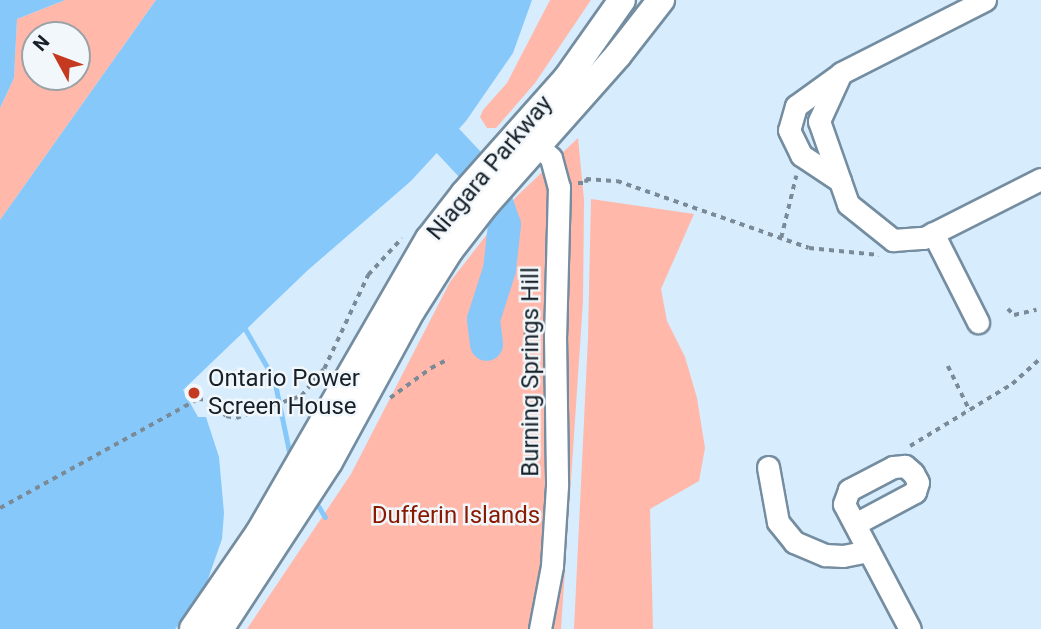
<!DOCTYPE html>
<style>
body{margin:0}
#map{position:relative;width:1041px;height:629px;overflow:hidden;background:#d7ecfd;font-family:Roboto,sans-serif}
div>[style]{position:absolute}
.green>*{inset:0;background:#ffb8a9}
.water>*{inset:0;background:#86c8fa}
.stream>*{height:5px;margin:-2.5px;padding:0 2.5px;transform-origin:2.5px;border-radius:2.5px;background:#86c8fa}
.river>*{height:33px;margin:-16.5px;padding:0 16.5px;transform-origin:16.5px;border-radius:16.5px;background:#86c8fa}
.path>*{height:3.5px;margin-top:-1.75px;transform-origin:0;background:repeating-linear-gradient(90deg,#7b8a97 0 5px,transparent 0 10px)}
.roads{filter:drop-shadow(2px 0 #748da0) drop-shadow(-2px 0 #748da0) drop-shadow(0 2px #748da0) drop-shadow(0 -2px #748da0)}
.minor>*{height:21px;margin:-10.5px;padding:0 10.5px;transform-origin:10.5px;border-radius:10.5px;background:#fff}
.major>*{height:26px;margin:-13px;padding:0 13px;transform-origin:13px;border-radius:13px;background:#fff}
.dots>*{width:19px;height:19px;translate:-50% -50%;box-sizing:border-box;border:4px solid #f1f7fb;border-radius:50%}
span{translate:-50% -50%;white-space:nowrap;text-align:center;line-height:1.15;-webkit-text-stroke:5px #f1f7fb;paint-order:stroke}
.street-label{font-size:24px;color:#172028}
.poi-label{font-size:24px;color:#172028}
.left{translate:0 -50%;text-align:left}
.park-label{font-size:24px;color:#8a1901}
.north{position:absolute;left:21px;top:21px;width:70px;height:70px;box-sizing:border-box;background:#f1f7fb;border:2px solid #9aa1a7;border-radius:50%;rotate:311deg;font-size:19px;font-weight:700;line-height:28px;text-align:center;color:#172028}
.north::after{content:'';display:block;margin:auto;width:24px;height:32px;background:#c4391f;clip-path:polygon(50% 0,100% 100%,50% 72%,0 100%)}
</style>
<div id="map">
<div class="green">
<i style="clip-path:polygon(evenodd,65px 0,156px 0,0 220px,0 108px,14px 78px,17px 19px,65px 0,35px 35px,77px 35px,77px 77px,35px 77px,35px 35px)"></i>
<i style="clip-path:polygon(550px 0,591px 0,535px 83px,496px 128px,487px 128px,480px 117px,483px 110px,507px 83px)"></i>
<i style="clip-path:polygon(578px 138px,584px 200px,583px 301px,561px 629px,247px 629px,351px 474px,450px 282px,515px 198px)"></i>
<i style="clip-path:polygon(591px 199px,694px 214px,661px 289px,667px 321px,685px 357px,697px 398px,705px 448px,699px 481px,650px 509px,653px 629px,574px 629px,588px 338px)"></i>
</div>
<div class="water">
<i style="clip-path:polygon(0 0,65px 0,17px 19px,14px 78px,0 108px)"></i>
<i style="clip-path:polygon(156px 0,532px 0,513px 53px,466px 121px,411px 181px,308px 270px,183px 390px,198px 417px,206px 417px,219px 457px,224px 513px,222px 539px,207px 582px,180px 624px,175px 629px,0 629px,0 220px)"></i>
</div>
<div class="stream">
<i style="left:245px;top:329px;width:58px;rotate:59.9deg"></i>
<i style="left:274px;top:379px;width:84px;rotate:78.3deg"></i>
<i style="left:314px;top:499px;width:21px;rotate:59deg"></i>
</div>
<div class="river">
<i style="left:448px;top:141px;width:63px;rotate:46.9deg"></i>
<i style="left:491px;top:187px;width:39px;rotate:71deg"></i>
<i style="left:504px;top:224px;width:45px;rotate:96.3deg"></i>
<i style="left:499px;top:269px;width:52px;rotate:107.7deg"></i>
<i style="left:483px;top:319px;width:25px;rotate:83deg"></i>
</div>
<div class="path">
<i style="left:578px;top:183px;width:8px"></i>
<i style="left:586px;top:183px;width:4px;rotate:-90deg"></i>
<i style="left:586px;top:179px;width:31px;rotate:4deg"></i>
<i style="left:617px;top:181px;width:203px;rotate:19.2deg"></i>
<i style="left:809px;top:248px;width:70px;rotate:5.7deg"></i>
<i style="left:781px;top:238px;width:64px;rotate:-76.4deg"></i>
<i style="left:1008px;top:309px;width:8px;rotate:45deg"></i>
<i style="left:1014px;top:315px;width:23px;rotate:-13deg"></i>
<i style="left:524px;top:335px;width:16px;rotate:-35deg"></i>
<i style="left:948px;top:366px;width:50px;rotate:63.9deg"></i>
<i style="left:390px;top:398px;width:51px;rotate:-36.2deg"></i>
<i style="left:431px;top:368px;width:20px;rotate:-27deg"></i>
<i style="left:910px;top:446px;width:119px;rotate:-31.3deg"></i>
<i style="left:1012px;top:384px;width:39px;rotate:-42deg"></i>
<i style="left:0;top:508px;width:226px;rotate:-28.8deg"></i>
<i style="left:198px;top:399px;width:13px;rotate:4deg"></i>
<i style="left:211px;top:400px;width:22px;rotate:47deg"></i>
<i style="left:226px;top:416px;width:10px;rotate:11deg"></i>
<i style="left:236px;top:418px;width:69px;rotate:-18.7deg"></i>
<i style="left:301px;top:396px;width:35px;rotate:-50deg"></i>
<i style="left:324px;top:369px;width:104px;rotate:-64.9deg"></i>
<i style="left:368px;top:275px;width:50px;rotate:-47.4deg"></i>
</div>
<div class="roads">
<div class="minor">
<i style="left:985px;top:0;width:161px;rotate:153.1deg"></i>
<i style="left:841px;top:73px;width:53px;rotate:114.6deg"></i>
<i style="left:819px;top:121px;width:88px;rotate:70.7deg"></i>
<i style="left:848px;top:204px;width:58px;rotate:38.7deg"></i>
<i style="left:893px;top:240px;width:31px;rotate:-4deg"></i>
<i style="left:924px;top:238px;width:131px;rotate:-26.8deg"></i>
<i style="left:839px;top:75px;width:53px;rotate:144.2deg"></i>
<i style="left:796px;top:106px;width:25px;rotate:106deg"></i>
<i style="left:789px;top:130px;width:28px;rotate:64deg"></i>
<i style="left:801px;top:155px;width:47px;rotate:33.7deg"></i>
<i style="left:528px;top:137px;width:31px;rotate:42deg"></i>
<i style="left:551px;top:158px;width:30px;rotate:75deg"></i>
<i style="left:559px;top:187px;width:148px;rotate:91.5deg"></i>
<i style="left:555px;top:335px;width:151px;rotate:89.2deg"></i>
<i style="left:557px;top:486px;width:80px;rotate:93.6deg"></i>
<i style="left:552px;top:566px;width:64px;rotate:100.8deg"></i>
<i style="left:933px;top:233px;width:100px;rotate:63.2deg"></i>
<i style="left:768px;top:467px;width:56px;rotate:79.7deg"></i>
<i style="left:778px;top:522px;width:26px;rotate:51deg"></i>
<i style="left:794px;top:542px;width:34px;rotate:23deg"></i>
<i style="left:825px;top:555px;width:18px;rotate:3deg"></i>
<i style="left:843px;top:556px;width:26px;rotate:-11deg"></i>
<i style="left:855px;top:524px;width:68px;rotate:-28.1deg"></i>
<i style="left:915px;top:492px;width:10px;rotate:-73deg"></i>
<i style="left:918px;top:482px;width:10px;rotate:-119deg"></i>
<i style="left:913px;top:473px;width:11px;rotate:-139deg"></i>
<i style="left:905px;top:466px;width:12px;rotate:175deg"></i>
<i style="left:893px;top:467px;width:50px;rotate:152.4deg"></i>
<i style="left:849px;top:490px;width:15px;rotate:110deg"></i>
<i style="left:844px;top:504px;width:141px;rotate:62.2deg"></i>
</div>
<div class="major">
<i style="left:193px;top:629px;width:116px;rotate:-55.5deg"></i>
<i style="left:259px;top:533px;width:340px;rotate:-60deg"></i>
<i style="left:429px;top:239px;width:57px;rotate:-52.1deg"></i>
<i style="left:464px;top:194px;width:155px;rotate:-48.4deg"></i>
<i style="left:567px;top:78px;width:95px;rotate:-54.8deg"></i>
<i style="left:220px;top:629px;width:199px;rotate:-56.9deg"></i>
<i style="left:329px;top:462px;width:173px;rotate:-61.4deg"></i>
<i style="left:412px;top:310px;width:71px;rotate:-57.7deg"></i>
<i style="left:450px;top:250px;width:57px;rotate:-52.1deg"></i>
<i style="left:485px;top:205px;width:200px;rotate:-48.4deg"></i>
<i style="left:618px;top:55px;width:70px;rotate:-52deg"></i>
</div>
</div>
<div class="dots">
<i style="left:194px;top:393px;background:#c4391f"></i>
</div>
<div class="street-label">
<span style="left:490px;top:168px;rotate:-50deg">Niagara Parkway</span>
<span style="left:531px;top:372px;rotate:-90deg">Burning Springs Hill</span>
</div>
<div class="poi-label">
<span class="left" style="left:208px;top:393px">Ontario Power<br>Screen House</span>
</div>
<div class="park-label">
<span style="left:456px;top:516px">Dufferin Islands</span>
</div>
<div class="north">N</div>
</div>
